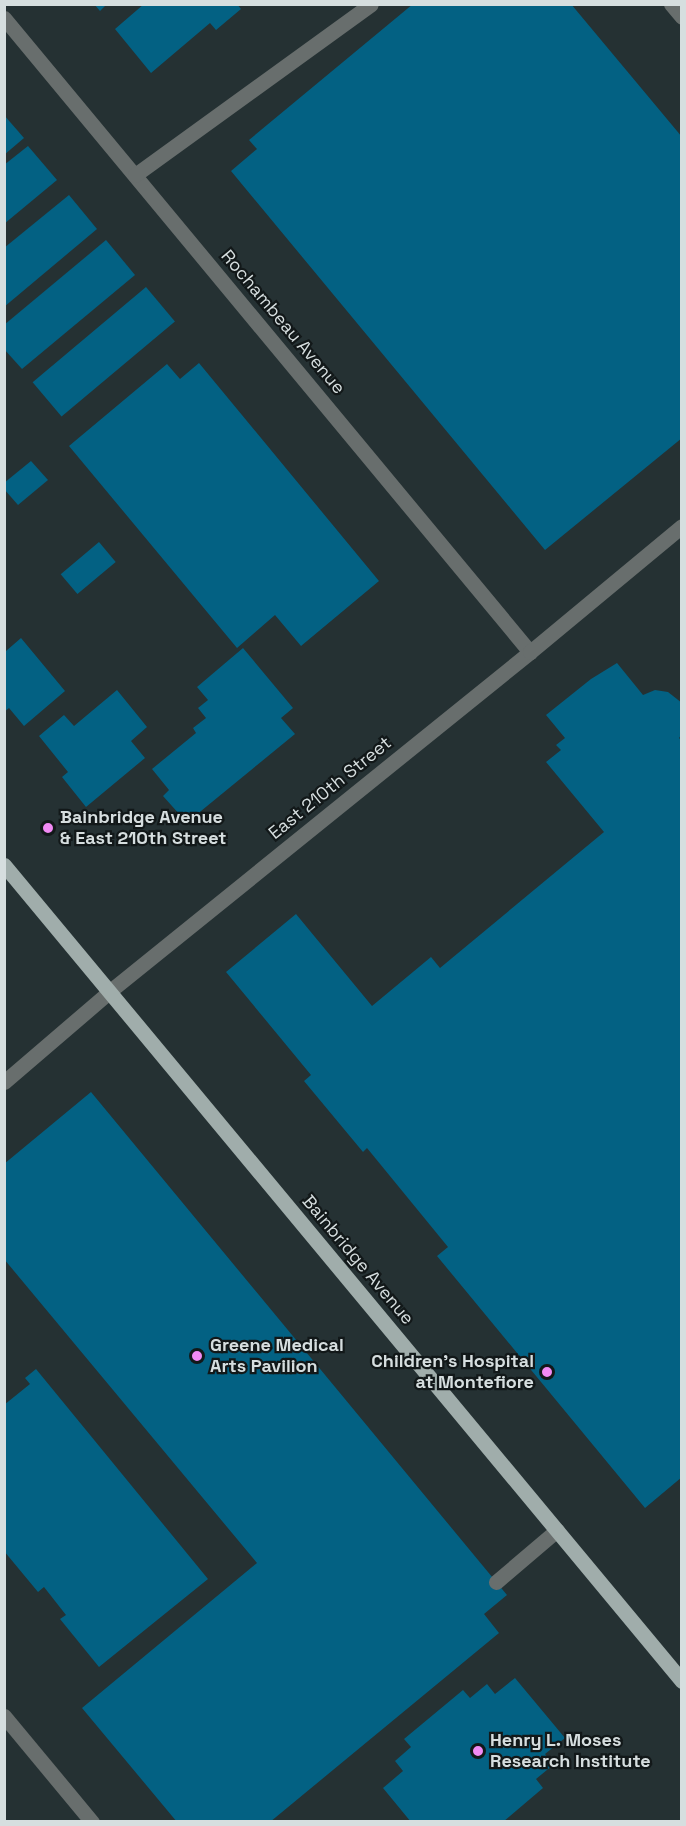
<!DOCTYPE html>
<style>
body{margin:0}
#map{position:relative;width:686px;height:1826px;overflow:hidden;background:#253133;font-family:"Space Grotesk",sans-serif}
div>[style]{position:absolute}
.building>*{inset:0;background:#036183;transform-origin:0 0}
.minor>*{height:15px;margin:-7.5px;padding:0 7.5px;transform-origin:7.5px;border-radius:7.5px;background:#686e6d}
.major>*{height:15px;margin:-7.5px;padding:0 7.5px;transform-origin:7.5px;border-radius:7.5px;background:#a0adab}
.dots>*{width:16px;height:16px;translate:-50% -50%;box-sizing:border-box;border:3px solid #121819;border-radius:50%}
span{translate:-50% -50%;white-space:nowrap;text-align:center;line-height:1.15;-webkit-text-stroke:4.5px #121819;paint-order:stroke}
.street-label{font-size:18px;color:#d6dedf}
.poi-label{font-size:18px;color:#d6dedf;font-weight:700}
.left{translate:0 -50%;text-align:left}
.right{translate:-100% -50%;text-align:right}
.frame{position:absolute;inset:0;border:6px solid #d6dedf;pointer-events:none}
</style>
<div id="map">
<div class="building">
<i style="clip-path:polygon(94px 4px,107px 4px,100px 11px)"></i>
<i style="clip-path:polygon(144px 4px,237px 4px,241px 9px,216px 30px,210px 23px,151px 73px,115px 29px)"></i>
<i style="clip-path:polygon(413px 4px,571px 4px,682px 137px,682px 438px,545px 550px,231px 171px,257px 149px,249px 140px)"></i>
<i style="clip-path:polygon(4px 115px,24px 138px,4px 155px)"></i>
<i style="clip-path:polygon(28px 146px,57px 180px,4px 224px,4px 165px)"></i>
<i style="clip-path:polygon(69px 195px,97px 229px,4px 307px,4px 248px)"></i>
<i style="clip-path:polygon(106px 240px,135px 275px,22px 369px,4px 349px,4px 325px)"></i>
<i style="left:146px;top:287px;width:45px;height:148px;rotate:50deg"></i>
<i style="clip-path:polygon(199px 363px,379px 581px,301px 646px,275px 615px,237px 648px,69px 446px,167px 364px,180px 379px)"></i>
<i style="clip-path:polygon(31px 461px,48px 480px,18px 505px,4px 489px,4px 483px)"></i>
<i style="left:99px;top:542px;width:26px;height:50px;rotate:50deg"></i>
<i style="clip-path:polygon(21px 638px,65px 691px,24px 726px,9px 708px,4px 712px,4px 649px,6px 651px)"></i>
<i style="clip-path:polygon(243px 648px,293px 708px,281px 718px,295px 734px,190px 820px,184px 812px,180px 815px,163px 796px,169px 790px,152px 769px,196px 733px,193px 728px,206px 718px,198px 708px,208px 700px,197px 687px)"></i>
<i style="clip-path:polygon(617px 663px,643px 695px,655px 690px,668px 692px,682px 703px,682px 734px,679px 738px,682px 741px,682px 1477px,645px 1508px,437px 1256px,448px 1247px,367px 1148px,363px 1152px,304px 1081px,311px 1075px,226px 972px,296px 914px,372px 1006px,431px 957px,440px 968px,604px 832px,546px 762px,561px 750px,556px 745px,565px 738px,546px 715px,591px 679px)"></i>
<i style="clip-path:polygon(117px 690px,147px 727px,131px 741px,145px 758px,86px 807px,62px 777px,68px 772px,39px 736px,64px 715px,74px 726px)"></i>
<i style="clip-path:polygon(91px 1092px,507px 1595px,484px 1614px,499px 1633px,270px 1822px,177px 1822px,82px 1708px,257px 1563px,4px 1259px,4px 1164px)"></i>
<i style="clip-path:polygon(36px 1369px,208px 1579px,99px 1667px,60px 1619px,66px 1615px,44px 1587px,38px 1592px,4px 1551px,4px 1405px,30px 1384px,25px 1378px)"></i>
<i style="clip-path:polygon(515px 1678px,565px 1738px,545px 1754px,553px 1765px,536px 1779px,543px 1788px,503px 1822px,411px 1822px,383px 1788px,403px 1771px,395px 1761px,411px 1747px,404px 1739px,463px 1690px,470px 1698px,487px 1684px,495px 1694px)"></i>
</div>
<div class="minor">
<i style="left:671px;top:4px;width:17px;rotate:50deg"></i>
<i style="left:4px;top:18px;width:824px;rotate:50.32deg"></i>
<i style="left:135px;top:175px;width:291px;rotate:-35.9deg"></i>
<i style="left:4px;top:1082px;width:140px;rotate:-40.6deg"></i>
<i style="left:110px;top:991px;width:540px;rotate:-38.91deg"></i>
<i style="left:530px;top:652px;width:197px;rotate:-39.7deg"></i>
<i style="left:496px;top:1582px;width:80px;rotate:-40.4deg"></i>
<i style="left:4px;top:1716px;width:138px;rotate:50.3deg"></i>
</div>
<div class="major">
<i style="left:4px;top:865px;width:1061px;rotate:50.28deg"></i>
</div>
<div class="dots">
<i style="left:48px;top:828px;background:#f18af4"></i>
<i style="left:197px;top:1356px;background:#f18af4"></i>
<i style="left:547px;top:1372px;background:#f18af4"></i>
<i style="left:478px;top:1751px;background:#f18af4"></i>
</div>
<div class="street-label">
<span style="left:283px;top:322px;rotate:50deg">Rochambeau Avenue</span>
<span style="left:330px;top:788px;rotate:-39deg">East 210th Street</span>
<span style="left:358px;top:1260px;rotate:50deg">Bainbridge Avenue</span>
</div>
<div class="poi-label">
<span class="left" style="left:60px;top:828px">Bainbridge Avenue<br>&amp; East 210th Street</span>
<span class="left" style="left:210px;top:1356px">Greene Medical<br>Arts Pavilion</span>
<span class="right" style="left:534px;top:1372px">Children's Hospital<br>at Montefiore</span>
<span class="left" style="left:490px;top:1751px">Henry L. Moses<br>Research Institute</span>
</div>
<div class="frame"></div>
</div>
